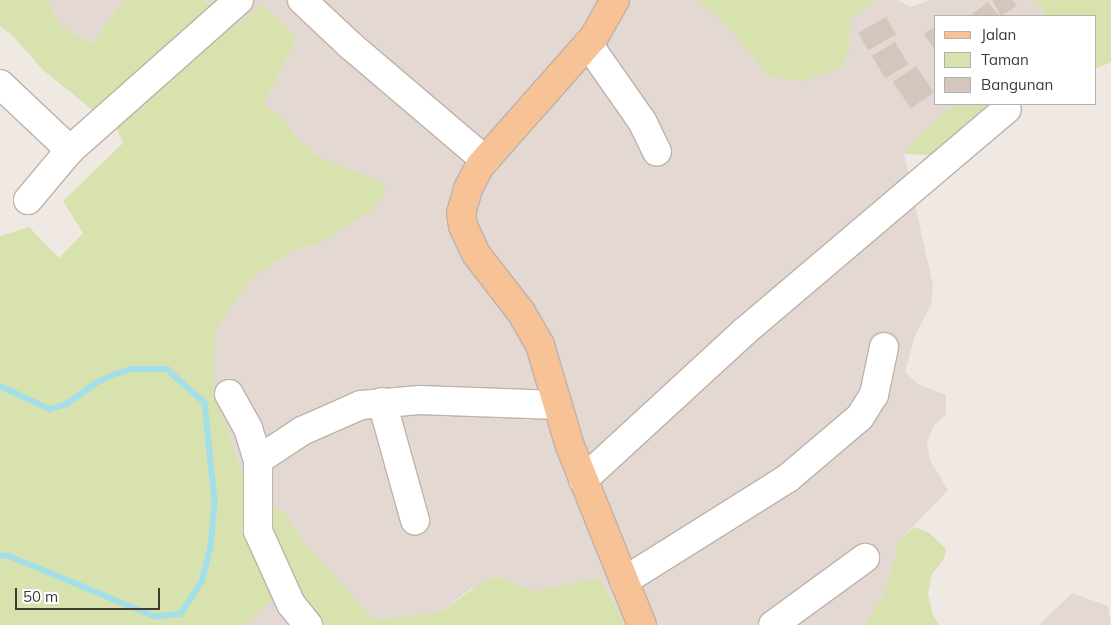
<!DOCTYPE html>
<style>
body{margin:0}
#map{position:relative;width:1111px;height:625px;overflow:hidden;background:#f0e9e3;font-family:Mulish,sans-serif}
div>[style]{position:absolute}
.residential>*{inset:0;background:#e4d9d2}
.green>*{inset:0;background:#d8e2ae}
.stream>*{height:5.5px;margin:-2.75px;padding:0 2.75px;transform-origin:2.75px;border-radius:2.75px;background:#a3dfe9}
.building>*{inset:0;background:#d4c5bd;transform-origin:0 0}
.roads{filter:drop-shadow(1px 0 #beb2aa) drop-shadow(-1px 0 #beb2aa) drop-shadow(0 1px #beb2aa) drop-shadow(0 -1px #beb2aa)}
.minor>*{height:28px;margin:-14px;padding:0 14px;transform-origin:14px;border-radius:14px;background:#fff}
.major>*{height:28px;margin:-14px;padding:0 14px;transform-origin:14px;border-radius:14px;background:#f6c296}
span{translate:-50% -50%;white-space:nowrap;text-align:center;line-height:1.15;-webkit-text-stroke:4px #fff;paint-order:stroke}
.legend{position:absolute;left:934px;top:15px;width:162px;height:90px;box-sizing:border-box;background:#fff;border:1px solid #b3b0ae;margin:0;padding:6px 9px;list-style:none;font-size:15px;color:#413934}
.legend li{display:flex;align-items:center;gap:10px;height:25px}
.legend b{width:25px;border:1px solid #b3b0ae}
.scale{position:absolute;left:15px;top:588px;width:145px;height:22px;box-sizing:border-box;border:2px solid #413934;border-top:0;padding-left:6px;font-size:15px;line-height:18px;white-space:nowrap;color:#413934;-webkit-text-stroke:4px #fff;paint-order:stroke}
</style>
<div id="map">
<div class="residential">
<i style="clip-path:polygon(50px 0,123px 0,92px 44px,61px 26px,51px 8px)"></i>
<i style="clip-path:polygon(204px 0,696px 0,725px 24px,769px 76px,849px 53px,850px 20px,876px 0,898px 0,910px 7px,930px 0,1031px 0,1044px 9px,1043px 16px,935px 16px,935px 104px,955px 104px,915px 139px,904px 154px,933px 286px,931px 305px,915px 336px,905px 372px,918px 384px,946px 395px,946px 414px,934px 426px,927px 442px,930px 460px,948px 490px,899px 541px,884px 594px,864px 625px,625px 625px,599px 578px,533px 591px,500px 577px,469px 590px,443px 611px,374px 620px,302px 540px,286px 514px,247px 488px,214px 390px,213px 342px,215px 333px,249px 281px,290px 251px,321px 243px,368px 213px,328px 163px,299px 140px,279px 113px,263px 106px,297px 37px,262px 4px,238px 26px)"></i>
<i style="clip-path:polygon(289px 584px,324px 625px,245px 625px)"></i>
<i style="clip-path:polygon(1072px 593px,1108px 606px,1111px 625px,1039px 625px)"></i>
</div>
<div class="green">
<i style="clip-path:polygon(0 0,50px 0,51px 8px,61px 26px,92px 44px,123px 0,204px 0,238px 25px,262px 4px,297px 37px,263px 106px,279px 113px,299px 140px,320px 157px,383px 183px,385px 191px,383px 199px,368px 213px,321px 243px,290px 251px,249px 281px,215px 333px,214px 390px,247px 488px,286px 514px,302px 540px,374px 620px,443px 611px,484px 581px,500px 577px,533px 591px,599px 578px,625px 625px,324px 625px,289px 584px,245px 625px,0 625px,0 236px,29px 227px,59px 258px,83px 233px,63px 201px,123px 143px,117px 130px,43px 70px,13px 36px,0 26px)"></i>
<i style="clip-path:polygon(696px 0,876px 0,850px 20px,849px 53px,838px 69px,803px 81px,769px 76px,725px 24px)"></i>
<i style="clip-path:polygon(1031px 0,1111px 0,1111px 62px,1095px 69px,1095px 16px,1043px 16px,1044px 9px)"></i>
<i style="clip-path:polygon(955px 104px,998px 104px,934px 155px,904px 154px,915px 139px)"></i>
<i style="clip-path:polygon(914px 527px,928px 532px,946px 549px,944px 559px,932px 574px,928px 594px,933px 616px,940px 625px,864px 625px,884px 594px,899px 541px)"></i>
</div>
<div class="stream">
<i style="left:0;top:386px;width:55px;rotate:24.7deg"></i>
<i style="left:50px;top:409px;width:18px;rotate:-16deg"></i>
<i style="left:67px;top:404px;width:36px;rotate:-36deg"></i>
<i style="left:96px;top:383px;width:19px;rotate:-25deg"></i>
<i style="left:113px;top:375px;width:20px;rotate:-18deg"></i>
<i style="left:132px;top:369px;width:35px"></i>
<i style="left:167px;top:369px;width:51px;rotate:41.8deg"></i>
<i style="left:205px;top:403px;width:100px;rotate:84.2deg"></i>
<i style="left:215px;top:502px;width:45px;rotate:95.1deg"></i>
<i style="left:211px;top:547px;width:36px;rotate:104deg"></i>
<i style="left:202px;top:582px;width:38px;rotate:123deg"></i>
<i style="left:181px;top:614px;width:26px;rotate:173deg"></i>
<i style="left:155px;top:617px;width:159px;rotate:-157.5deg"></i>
<i style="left:8px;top:556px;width:8px;rotate:180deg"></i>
</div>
<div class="building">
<i style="clip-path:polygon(992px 0,1013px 0,1017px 6px,1001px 16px)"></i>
<i style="clip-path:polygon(988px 2px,999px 16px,972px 16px,971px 15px)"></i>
<i style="left:886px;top:17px;width:20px;height:32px;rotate:60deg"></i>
<i style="clip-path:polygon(935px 27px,935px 50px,924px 34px)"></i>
<i style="left:895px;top:42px;width:26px;height:27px;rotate:59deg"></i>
<i style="left:916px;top:66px;width:32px;height:28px;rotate:56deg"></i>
</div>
<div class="roads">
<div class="minor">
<i style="left:302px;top:0;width:67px;rotate:43.2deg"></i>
<i style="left:351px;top:46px;width:176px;rotate:40.4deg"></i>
<i style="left:588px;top:44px;width:94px;rotate:55deg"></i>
<i style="left:642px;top:121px;width:34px;rotate:64deg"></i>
<i style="left:0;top:84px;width:96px;rotate:43.3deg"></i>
<i style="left:28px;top:200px;width:65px;rotate:-50deg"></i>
<i style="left:70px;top:150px;width:226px;rotate:-41.6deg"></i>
<i style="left:229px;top:394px;width:39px;rotate:61deg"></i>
<i style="left:248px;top:428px;width:34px;rotate:73deg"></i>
<i style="left:258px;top:460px;width:71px;rotate:90deg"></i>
<i style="left:258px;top:531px;width:80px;rotate:65.7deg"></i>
<i style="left:291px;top:604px;width:27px;rotate:51deg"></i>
<i style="left:382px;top:402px;width:123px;rotate:74.4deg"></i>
<i style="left:258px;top:460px;width:53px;rotate:-33.4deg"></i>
<i style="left:302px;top:431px;width:64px;rotate:-23.8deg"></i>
<i style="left:361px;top:405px;width:59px;rotate:-4.8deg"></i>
<i style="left:420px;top:400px;width:137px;rotate:2.1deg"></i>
<i style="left:583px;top:480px;width:220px;rotate:-42.6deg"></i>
<i style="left:745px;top:331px;width:343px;rotate:-40.3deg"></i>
<i style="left:624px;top:581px;width:194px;rotate:-32.1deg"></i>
<i style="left:788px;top:478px;width:94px;rotate:-40.3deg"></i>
<i style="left:860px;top:417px;width:26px;rotate:-58deg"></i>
<i style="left:874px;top:395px;width:49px;rotate:-78.2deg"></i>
<i style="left:773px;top:625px;width:114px;rotate:-36.1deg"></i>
</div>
<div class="major">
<i style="left:615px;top:0;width:43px;rotate:119.6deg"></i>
<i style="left:594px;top:37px;width:172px;rotate:131.5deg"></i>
<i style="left:480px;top:166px;width:26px;rotate:118deg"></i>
<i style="left:468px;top:189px;width:25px;rotate:106deg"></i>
<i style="left:461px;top:213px;width:13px;rotate:81deg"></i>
<i style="left:463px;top:226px;width:31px;rotate:65deg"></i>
<i style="left:476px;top:254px;width:73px;rotate:52.2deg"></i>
<i style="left:521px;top:312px;width:38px;rotate:60deg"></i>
<i style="left:540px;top:345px;width:105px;rotate:73.5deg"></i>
<i style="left:570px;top:446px;width:193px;rotate:68.1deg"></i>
</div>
</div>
<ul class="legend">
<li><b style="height:6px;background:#f6c296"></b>Jalan</li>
<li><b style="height:14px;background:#d8e2ae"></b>Taman</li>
<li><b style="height:14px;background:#d4c5bd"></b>Bangunan</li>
</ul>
<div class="scale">50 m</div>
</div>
